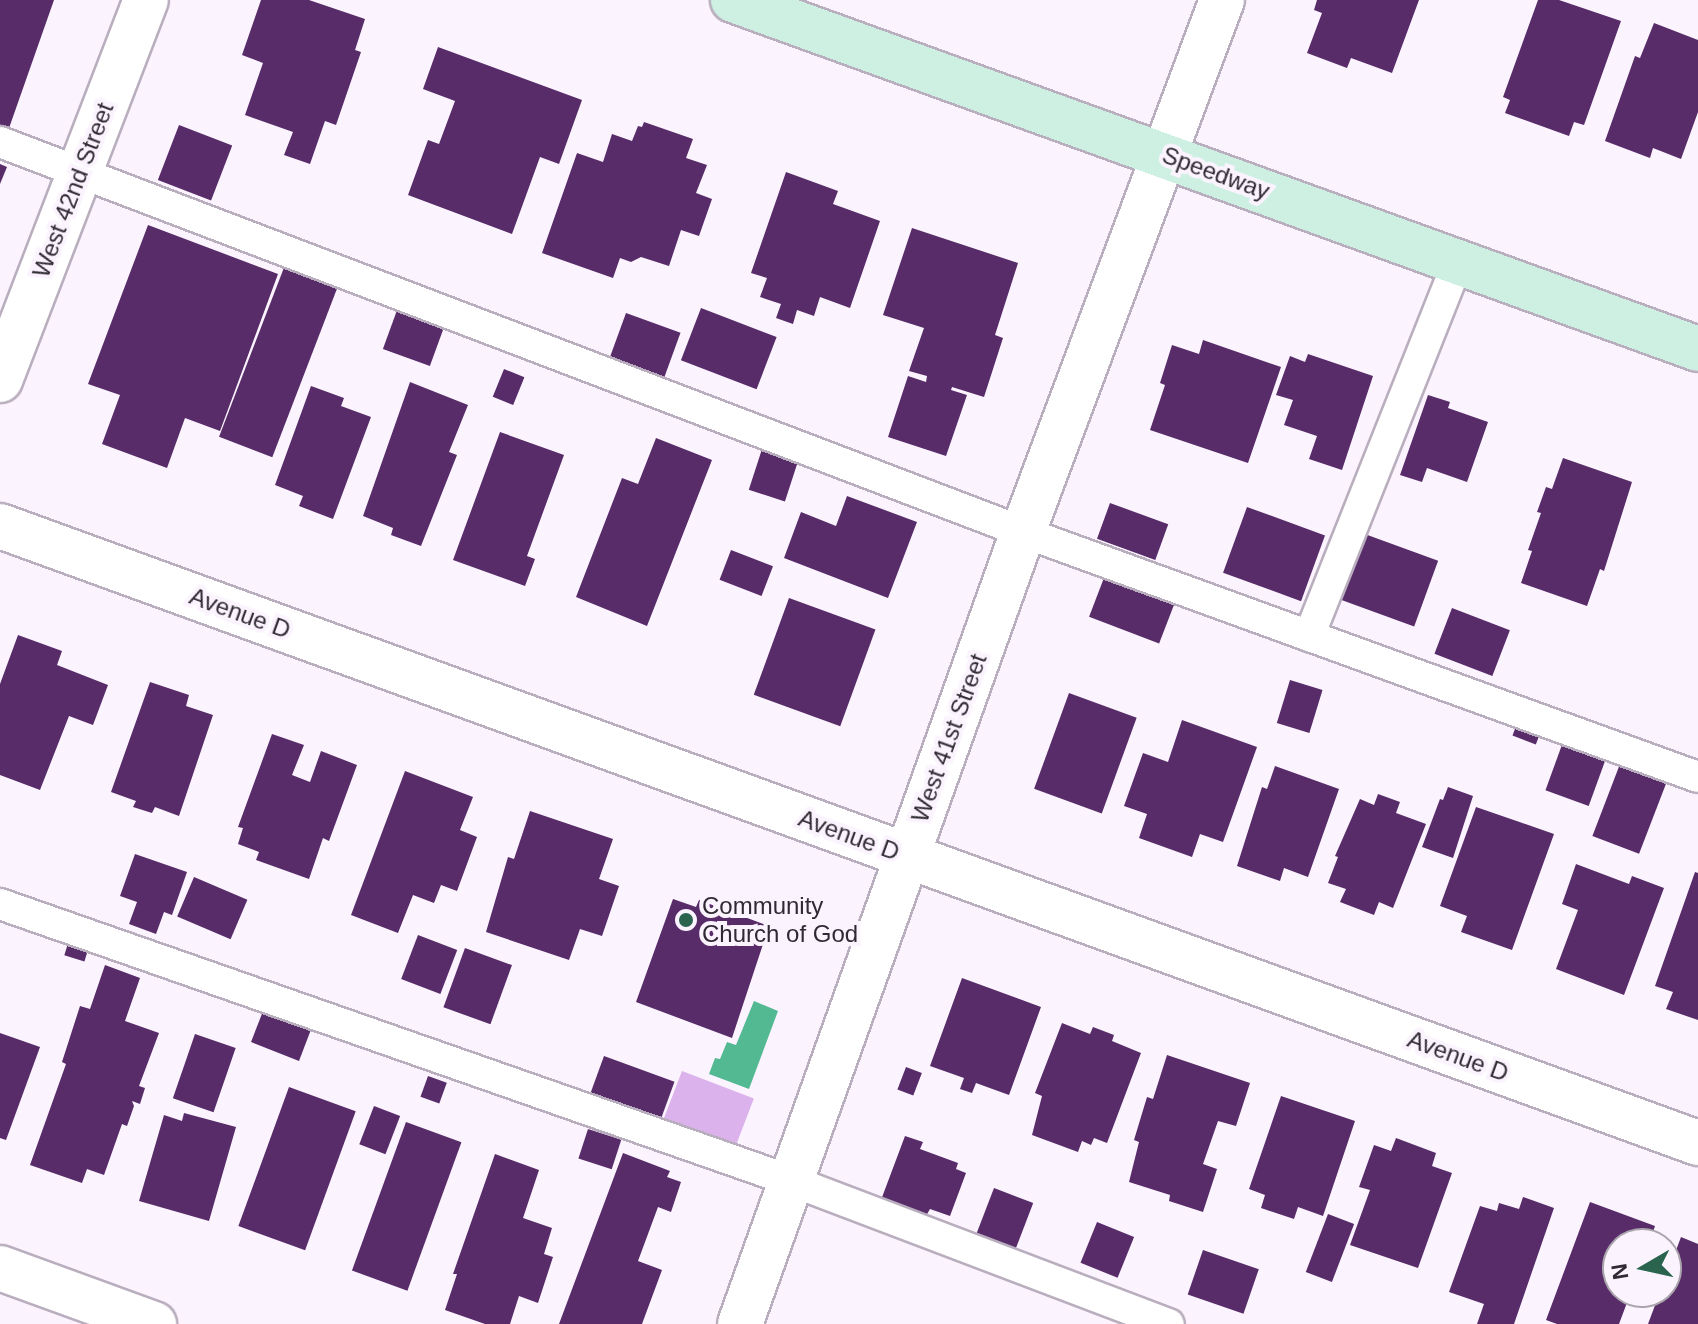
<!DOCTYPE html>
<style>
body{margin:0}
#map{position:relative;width:1698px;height:1324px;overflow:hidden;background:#fbf4fe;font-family:Arial,sans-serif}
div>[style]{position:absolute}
.green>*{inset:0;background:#dbb2eb;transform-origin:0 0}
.water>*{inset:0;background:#53b992}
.building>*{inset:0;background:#582b69;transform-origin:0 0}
.roads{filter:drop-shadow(2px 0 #b9aebe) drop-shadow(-2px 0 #b9aebe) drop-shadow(0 2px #b9aebe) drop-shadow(0 -2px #b9aebe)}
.lane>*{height:30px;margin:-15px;padding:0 15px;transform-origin:15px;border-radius:15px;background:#fff}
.street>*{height:44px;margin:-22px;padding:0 22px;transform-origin:22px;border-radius:22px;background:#fff}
.secondary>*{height:44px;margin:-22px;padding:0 22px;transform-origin:22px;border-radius:22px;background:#cef0e3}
.dots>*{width:22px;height:22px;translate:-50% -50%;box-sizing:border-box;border:4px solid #fbf4fe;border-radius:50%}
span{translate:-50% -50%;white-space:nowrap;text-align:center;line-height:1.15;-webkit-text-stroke:8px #fbf4fe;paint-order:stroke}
.street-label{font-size:24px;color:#302b32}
.poi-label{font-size:24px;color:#302b32}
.left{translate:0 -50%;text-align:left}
.north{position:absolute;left:1602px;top:1228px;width:80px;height:80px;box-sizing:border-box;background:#fbf4fe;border:2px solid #aaa4ac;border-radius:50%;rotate:261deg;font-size:22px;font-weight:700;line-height:32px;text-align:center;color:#302b32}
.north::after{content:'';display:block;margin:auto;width:28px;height:36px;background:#2a644e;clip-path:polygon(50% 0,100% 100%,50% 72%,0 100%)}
</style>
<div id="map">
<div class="green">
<i style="left:682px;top:1071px;width:77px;height:62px;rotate:21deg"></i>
</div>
<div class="water">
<i style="clip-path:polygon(754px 1001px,778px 1011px,749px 1089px,709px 1074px,715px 1058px,720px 1059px,727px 1042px,736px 1045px)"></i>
</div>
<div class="building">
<i style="clip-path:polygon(0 0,54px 0,8px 131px,0 128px)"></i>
<i style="clip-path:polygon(261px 0,309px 0,365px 19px,355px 50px,361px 52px,336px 125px,325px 121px,310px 164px,284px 155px,293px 132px,245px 115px,263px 63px,242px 55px)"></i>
<i style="clip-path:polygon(1317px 0,1419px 0,1392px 73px,1351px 58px,1347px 68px,1307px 53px,1322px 13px,1314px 10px)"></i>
<i style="clip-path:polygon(1538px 0,1559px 0,1621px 21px,1584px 125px,1574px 122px,1569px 136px,1505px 113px,1510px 100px,1503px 97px)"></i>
<i style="clip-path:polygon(1654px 23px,1698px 40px,1698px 112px,1681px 159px,1653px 148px,1650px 158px,1605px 141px,1635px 56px,1640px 58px)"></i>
<i style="clip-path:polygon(438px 47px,582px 100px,559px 164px,540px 157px,512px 234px,408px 195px,428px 140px,439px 144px,455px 101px,423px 89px)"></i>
<i style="clip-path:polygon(644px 122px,693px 139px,686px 158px,707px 165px,696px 193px,712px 199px,699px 236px,681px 230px,669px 266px,641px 257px,631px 262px,620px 258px,613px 278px,542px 253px,577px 153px,603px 162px,612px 134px,632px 141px,638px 126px,642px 127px)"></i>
<i style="left:179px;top:125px;width:57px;height:59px;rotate:21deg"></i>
<i style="clip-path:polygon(0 164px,7px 167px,0 184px)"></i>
<i style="clip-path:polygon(786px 172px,838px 191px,833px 204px,880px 221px,850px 308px,820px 297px,814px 316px,797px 310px,793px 324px,776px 318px,781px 304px,760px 297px,767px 278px,751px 273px)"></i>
<i style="clip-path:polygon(148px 225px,278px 274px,220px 431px,185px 418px,167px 468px,102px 444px,120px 395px,88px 384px)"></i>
<i style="clip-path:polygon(912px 228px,1018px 263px,995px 335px,1003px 338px,984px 397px,952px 387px,951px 390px,967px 395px,946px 456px,888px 437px,908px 376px,926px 382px,927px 376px,909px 371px,924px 328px,883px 315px)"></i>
<i style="left:285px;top:265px;width:57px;height:184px;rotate:21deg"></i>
<i style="left:400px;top:302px;width:50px;height:50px;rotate:20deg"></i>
<i style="left:701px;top:308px;width:81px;height:56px;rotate:21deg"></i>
<i style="left:626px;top:313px;width:58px;height:50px;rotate:20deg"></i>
<i style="clip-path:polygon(1203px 340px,1281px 367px,1248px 463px,1150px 430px,1165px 385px,1160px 383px,1172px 345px,1199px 354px)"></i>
<i style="clip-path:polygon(1308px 354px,1373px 376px,1342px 470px,1309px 459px,1317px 436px,1284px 425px,1293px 400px,1276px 395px,1290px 356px,1305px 362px)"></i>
<i style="left:504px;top:369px;width:22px;height:30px;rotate:22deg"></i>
<i style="clip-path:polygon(410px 382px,468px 405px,449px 452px,457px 455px,421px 546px,391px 535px,393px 528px,363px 516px)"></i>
<i style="clip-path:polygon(311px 386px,344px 398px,341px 406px,371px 417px,333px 519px,299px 506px,303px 496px,275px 485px)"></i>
<i style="clip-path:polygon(1428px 395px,1450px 402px,1448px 408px,1488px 422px,1467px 482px,1427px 468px,1422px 482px,1400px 475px)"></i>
<i style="clip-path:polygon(500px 432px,564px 455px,527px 556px,535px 559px,525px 586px,453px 560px)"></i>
<i style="clip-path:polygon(656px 438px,712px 460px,647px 626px,576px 597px,622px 478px,638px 484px)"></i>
<i style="left:763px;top:446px;width:38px;height:46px;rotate:18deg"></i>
<i style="clip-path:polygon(1563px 458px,1632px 482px,1604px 571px,1600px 569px,1587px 606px,1521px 583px,1532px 551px,1528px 550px,1541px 513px,1537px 512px,1546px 487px,1552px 489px)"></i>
<i style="clip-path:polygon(847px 496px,917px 522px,888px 598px,784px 558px,801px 512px,836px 526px)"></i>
<i style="left:1110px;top:503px;width:62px;height:38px;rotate:20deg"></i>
<i style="left:1247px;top:507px;width:83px;height:70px;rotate:20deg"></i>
<i style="left:1362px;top:533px;width:81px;height:70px;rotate:20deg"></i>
<i style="left:731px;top:550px;width:45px;height:32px;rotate:21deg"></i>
<i style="left:1107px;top:570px;width:75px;height:50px;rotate:21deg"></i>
<i style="left:789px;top:598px;width:92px;height:103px;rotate:20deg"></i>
<i style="left:1452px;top:608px;width:62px;height:49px;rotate:21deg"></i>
<i style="clip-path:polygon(18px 635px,62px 651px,57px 665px,108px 685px,93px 725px,69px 716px,40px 790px,0 775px,0 684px)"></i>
<i style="left:1290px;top:680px;width:34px;height:45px;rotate:17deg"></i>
<i style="clip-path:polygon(150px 682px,189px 695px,186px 706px,213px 715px,179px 816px,155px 807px,152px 813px,133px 807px,136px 801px,111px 792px)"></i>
<i style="left:1069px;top:693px;width:72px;height:102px;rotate:20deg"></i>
<i style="left:1520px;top:716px;width:25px;height:21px;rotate:21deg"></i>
<i style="clip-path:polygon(1182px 720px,1257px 747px,1223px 842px,1200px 834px,1192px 857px,1139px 838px,1147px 814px,1124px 806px,1143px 753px,1168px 762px)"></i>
<i style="left:1567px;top:731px;width:46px;height:63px;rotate:20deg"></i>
<i style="clip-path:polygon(272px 734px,304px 745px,292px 775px,310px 782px,321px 751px,357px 765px,329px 841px,323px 838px,309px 879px,256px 860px,259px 852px,238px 844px,243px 828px,238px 827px)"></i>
<i style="left:1625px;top:751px;width:50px;height:91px;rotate:21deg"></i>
<i style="clip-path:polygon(1275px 766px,1339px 789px,1308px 877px,1284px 868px,1280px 881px,1237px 866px,1262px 787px,1267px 789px)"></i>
<i style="clip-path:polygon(405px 771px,473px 797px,460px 830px,477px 837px,457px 891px,441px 885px,434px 903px,413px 895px,398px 933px,351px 915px)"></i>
<i style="clip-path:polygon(1448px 787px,1473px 796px,1453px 858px,1422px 847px,1440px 799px,1443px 800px)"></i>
<i style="clip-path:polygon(1378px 794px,1400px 802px,1396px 813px,1426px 824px,1393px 908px,1379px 902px,1374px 915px,1340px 902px,1346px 889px,1328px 883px,1338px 857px,1335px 856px,1360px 799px,1374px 805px)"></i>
<i style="clip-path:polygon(1476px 807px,1554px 834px,1512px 950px,1461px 932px,1467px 916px,1440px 906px)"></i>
<i style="clip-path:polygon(530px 811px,613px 839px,599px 879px,619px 886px,602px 936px,580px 929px,569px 960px,486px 932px,508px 857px,514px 859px)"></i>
<i style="clip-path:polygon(135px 854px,187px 872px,172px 915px,164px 912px,156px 934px,129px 924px,137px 902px,120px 896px)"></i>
<i style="clip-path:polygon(1576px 864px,1629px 884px,1632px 876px,1664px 888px,1624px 995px,1556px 969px,1578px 910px,1562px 904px)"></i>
<i style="clip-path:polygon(1695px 872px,1698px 873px,1698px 1020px,1666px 1009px,1673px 992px,1655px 986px)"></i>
<i style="left:194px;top:877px;width:58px;height:43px;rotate:23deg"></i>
<i style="clip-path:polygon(673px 899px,696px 907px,699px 900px,769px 926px,732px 1038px,636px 1002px)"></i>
<i style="left:418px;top:935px;width:42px;height:47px;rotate:21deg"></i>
<i style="left:69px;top:940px;width:21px;height:16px;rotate:17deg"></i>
<i style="left:465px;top:948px;width:50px;height:63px;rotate:20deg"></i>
<i style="clip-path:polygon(105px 965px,140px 978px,125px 1021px,159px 1033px,139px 1086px,145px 1088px,140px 1104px,132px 1101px,134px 1106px,127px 1126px,122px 1124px,104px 1175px,87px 1169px,82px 1183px,30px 1165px,66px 1064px,62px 1062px,80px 1006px,90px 1009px)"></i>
<i style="clip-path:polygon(962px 978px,1041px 1007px,1009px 1095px,976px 1083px,972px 1093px,960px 1089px,964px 1078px,930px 1066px)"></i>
<i style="clip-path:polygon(265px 1006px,315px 1019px,299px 1061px,251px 1042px)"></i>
<i style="clip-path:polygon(1062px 1023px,1090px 1034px,1093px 1027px,1114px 1035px,1112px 1041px,1141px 1053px,1107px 1143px,1094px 1138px,1091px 1145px,1082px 1141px,1078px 1152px,1032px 1135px,1042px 1096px,1035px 1093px)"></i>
<i style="clip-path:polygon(0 1033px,40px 1047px,6px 1140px,0 1138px)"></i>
<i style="left:195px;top:1034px;width:43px;height:68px;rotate:19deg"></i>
<i style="clip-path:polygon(1167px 1055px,1250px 1083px,1236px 1126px,1218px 1121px,1203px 1164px,1217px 1169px,1203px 1212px,1169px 1201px,1170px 1195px,1129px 1182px,1139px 1142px,1134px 1140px,1147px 1097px,1153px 1099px)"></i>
<i style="left:604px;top:1056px;width:75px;height:50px;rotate:20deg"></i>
<i style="left:906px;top:1067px;width:17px;height:24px;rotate:21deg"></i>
<i style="left:428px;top:1076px;width:20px;height:22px;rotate:20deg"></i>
<i style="left:289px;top:1087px;width:71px;height:148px;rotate:20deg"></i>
<i style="clip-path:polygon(1281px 1096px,1355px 1121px,1323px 1216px,1298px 1207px,1294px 1219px,1261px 1208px,1265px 1195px,1249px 1189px)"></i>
<i style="left:374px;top:1106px;width:28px;height:41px;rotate:21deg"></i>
<i style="clip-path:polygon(184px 1113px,236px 1127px,209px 1221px,139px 1201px,164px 1115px,182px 1121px)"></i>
<i style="left:406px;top:1122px;width:59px;height:158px;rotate:20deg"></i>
<i style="left:588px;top:1129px;width:35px;height:31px;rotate:18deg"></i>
<i style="clip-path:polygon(905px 1136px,923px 1142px,920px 1149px,958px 1163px,956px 1169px,966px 1173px,950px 1216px,930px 1209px,926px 1216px,881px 1200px)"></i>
<i style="clip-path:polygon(1396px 1138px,1436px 1153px,1432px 1166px,1452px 1173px,1418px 1268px,1350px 1245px,1370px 1190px,1359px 1187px,1374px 1145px,1391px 1151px)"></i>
<i style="clip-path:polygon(623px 1153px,670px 1171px,667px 1177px,681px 1182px,671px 1212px,658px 1207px,638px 1261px,662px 1270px,642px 1324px,559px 1324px)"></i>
<i style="clip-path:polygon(495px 1154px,539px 1170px,523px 1218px,552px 1228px,544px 1254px,553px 1257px,538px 1303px,519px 1296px,510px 1324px,485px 1324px,445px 1310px,457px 1274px,453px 1274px)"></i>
<i style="left:994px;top:1188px;width:42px;height:49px;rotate:21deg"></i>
<i style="clip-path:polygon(1523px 1197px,1554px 1208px,1514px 1324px,1477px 1324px,1484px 1304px,1449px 1292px,1480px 1206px,1497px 1211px,1499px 1203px,1519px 1209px)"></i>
<i style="clip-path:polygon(1590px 1202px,1655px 1226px,1649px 1244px,1618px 1244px,1618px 1292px,1631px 1292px,1619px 1324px,1557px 1324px,1546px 1320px)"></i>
<i style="left:1328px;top:1214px;width:28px;height:62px;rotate:21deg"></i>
<i style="left:1097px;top:1222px;width:40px;height:44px;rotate:22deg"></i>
<i style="clip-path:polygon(1681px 1237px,1698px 1244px,1698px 1324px,1648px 1324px,1660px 1292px,1666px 1292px,1666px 1277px)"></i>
<i style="left:1203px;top:1250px;width:59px;height:47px;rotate:19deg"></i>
</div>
<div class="roads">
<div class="lane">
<i style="left:0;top:142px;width:1095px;rotate:20.87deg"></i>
<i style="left:1023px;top:532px;width:718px;rotate:19.95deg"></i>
<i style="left:1309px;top:636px;width:404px;rotate:-68.3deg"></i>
<i style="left:0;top:904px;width:839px;rotate:19.28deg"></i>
<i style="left:792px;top:1181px;width:403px;rotate:20.8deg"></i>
</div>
<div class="street">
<i style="left:0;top:380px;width:407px;rotate:-69deg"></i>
<i style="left:0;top:526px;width:1807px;rotate:19.97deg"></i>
<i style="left:0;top:1268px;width:164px;rotate:20deg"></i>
<i style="left:740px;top:1324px;width:841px;rotate:-70.34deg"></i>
<i style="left:1023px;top:532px;width:568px;rotate:-69.49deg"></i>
</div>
<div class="secondary">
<i style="left:733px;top:0;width:1026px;rotate:19.88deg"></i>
</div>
</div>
<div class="dots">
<i style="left:686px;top:920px;background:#2a644e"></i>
</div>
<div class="street-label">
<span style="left:1216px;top:173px;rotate:20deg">Speedway</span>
<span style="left:73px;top:190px;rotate:-69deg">West 42nd Street</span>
<span style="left:240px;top:613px;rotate:20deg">Avenue D</span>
<span style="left:949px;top:738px;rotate:-70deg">West 41st Street</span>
<span style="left:849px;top:835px;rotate:20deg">Avenue D</span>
<span style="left:1458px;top:1056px;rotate:20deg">Avenue D</span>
</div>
<div class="poi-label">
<span class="left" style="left:702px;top:920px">Community<br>Church of God</span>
</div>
<div class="north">N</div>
</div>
